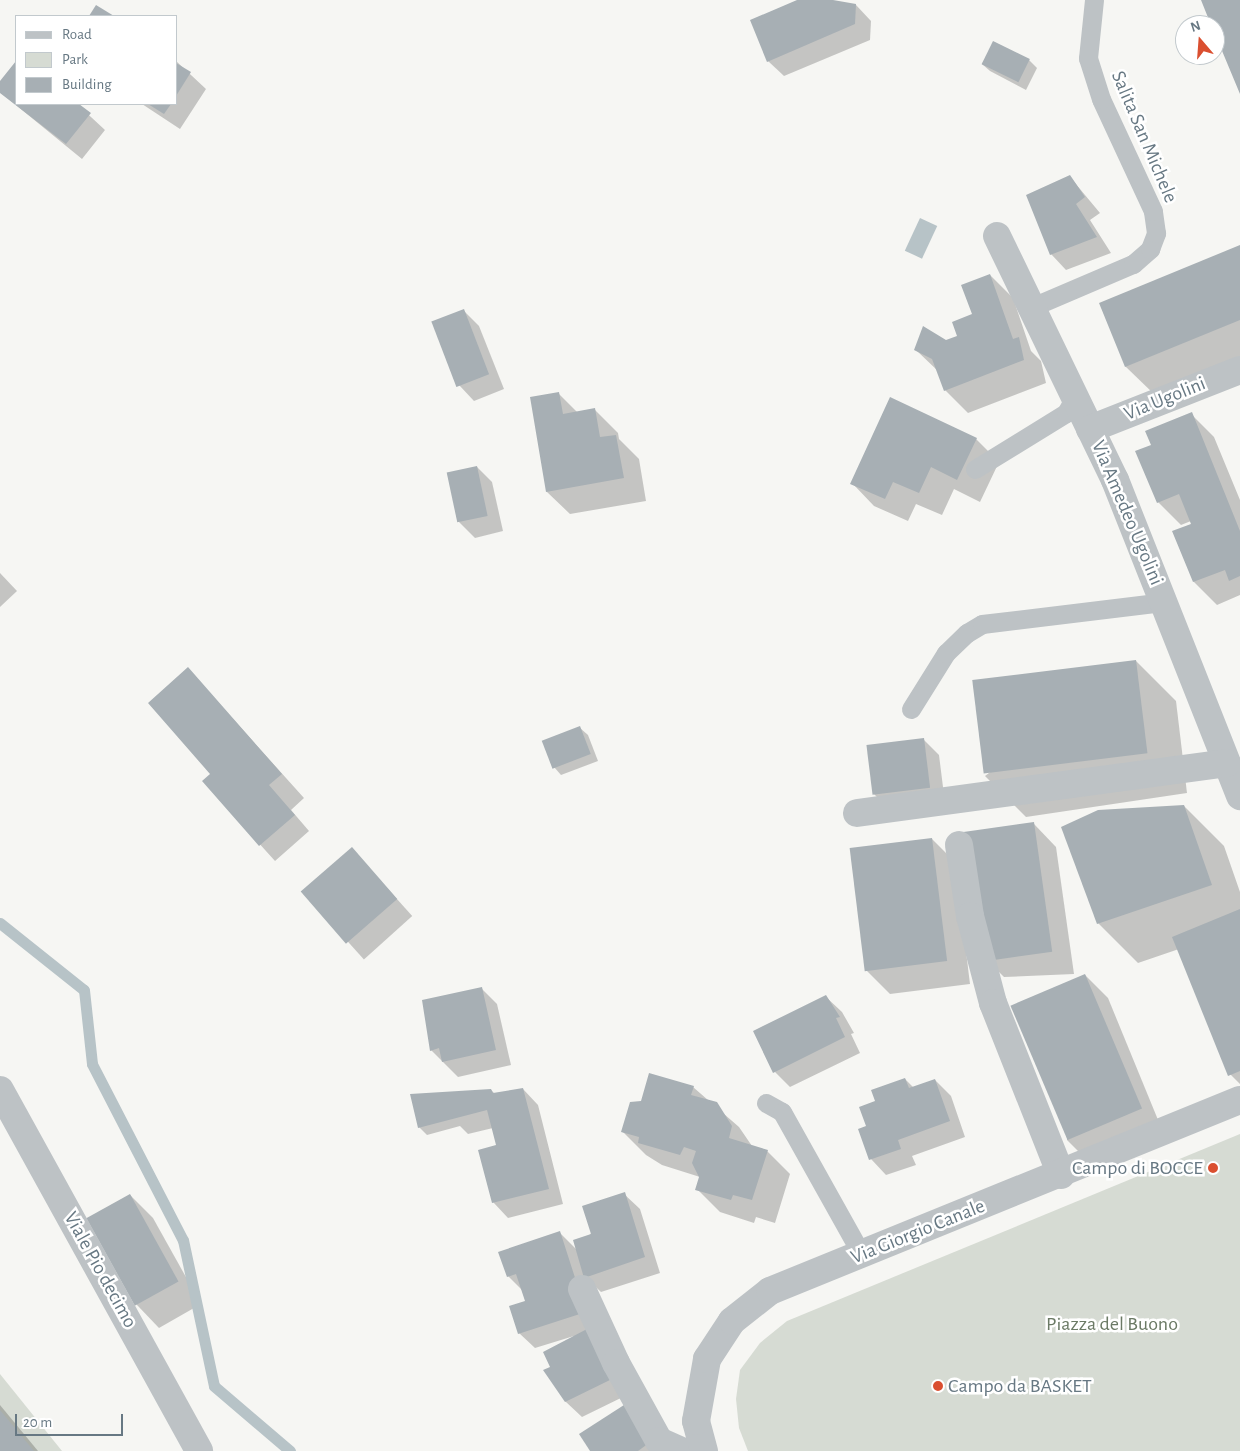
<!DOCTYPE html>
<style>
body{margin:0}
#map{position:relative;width:1240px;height:1451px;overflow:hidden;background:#f6f6f3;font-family:"Alegreya Sans",sans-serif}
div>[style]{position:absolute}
.green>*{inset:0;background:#d6dbd3}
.water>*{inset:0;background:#b7c3c7;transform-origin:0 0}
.shadow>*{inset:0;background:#0003;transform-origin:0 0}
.stream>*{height:11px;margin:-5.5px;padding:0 5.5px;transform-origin:5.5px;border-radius:5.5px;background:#b7c3c7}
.building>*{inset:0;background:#a7afb4;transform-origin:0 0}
.service>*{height:19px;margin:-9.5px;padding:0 9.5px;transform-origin:9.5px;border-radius:9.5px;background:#bdc2c5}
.minor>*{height:28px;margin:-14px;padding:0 14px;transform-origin:14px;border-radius:14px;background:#bdc2c5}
.dots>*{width:14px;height:14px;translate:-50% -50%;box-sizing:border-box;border:2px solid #fff;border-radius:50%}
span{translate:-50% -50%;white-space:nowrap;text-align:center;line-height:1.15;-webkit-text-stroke:5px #fff;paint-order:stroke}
.street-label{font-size:20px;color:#677883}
.poi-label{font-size:20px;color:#677883}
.right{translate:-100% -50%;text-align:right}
.left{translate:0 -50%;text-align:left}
.park-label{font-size:20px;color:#6b7a65}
.legend{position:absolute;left:15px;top:15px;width:162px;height:90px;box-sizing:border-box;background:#fff;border:1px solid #c2c9cd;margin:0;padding:6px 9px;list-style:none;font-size:15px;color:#677883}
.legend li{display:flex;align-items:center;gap:10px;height:25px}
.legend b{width:25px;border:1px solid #c2c9cd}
.north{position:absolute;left:1175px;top:15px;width:50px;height:50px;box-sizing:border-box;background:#fff;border:1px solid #c2c9cd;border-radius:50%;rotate:342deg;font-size:14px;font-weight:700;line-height:20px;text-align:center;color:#677883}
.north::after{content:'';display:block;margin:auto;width:18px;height:22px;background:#da4f30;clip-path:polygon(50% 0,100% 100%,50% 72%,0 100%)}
.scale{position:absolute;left:15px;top:1414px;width:108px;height:22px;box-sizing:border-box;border:2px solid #677883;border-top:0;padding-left:6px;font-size:15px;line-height:18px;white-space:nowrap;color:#677883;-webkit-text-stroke:4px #fff;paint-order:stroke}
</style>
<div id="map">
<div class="green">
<i style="clip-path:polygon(1240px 1134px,1240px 1451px,748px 1451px,739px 1428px,736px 1399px,740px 1370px,760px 1343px,787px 1321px)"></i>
<i style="clip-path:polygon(0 1374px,62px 1451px,0 1451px)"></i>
</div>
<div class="water">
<i style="left:920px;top:218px;width:19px;height:36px;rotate:25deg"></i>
</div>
<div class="shadow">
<i style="clip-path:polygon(800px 0,856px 5px,871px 21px,870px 40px,784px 76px,768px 61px)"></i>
<i style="clip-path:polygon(994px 42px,1029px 60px,1037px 68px,1026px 90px,990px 71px,982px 64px)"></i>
<i style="clip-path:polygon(176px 61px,206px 89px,180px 129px,142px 104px,176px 104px)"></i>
<i style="clip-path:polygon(16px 63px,16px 104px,77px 104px,105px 130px,82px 159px,0 92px,0 84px)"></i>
<i style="clip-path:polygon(1070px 177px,1100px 213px,1090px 220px,1111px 253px,1066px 270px,1051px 254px)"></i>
<i style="clip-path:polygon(1240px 246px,1240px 361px,1156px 396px,1126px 367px,1100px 304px)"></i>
<i style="clip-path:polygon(990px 275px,1013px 298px,1031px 351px,1041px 361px,1046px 383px,968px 413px,945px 390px,939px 372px,916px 350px,959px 337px,974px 315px)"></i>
<i style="clip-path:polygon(464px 311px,479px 326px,504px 389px,474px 401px,459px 385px)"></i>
<i style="clip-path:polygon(558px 393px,578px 413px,595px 410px,618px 433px,619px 439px,639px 459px,646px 501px,570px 514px,547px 492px)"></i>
<i style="clip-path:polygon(1191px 414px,1214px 437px,1240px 500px,1240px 595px,1217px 605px,1194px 582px,1173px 532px,1192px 524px,1191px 521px,1181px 525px,1158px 502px,1152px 446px)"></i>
<i style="clip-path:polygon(976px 439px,999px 462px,980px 502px,954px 489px,942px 515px,916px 504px,908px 521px,874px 506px,852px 483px)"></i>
<i style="clip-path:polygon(477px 467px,492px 482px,503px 531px,475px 538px,459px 522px)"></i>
<i style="clip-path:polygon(0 573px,17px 591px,0 607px)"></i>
<i style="clip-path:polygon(1136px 661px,1176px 701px,1187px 793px,1026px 817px,985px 776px)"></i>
<i style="clip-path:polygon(188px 669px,304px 798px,291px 810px,309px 831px,275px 861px,204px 782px,212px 774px)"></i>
<i style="clip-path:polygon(580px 728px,588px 735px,598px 761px,561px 775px,554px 767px)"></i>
<i style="clip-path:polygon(923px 739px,939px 755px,945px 803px,890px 810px,874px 794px)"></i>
<i style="clip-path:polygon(1184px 806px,1224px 846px,1240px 892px,1240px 1084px,1231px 1075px,1179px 949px,1138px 963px,1098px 923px)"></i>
<i style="clip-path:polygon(1034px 824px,1056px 847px,1074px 974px,1004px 977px,981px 954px)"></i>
<i style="clip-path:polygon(932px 839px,955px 862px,970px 984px,890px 994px,867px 971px)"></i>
<i style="left:352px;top:849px;width:90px;height:65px;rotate:48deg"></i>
<i style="clip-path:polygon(1085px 975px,1108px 998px,1163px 1132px,1090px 1163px,1067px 1140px)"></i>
<i style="clip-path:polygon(481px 988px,497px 1004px,511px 1065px,458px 1077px,431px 1050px)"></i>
<i style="clip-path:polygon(826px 997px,842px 1012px,854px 1033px,851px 1034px,860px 1053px,790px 1087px,775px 1072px)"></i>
<i style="clip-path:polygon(905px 1079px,914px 1088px,935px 1080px,951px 1096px,965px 1137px,912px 1156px,916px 1165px,886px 1175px,871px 1159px,868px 1127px,876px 1102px)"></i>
<i style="clip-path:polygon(693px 1087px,739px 1127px,752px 1146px,767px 1151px,790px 1174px,775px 1223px,756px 1217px,754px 1223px,720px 1212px,697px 1189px,700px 1177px,662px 1165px,646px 1155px,623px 1132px,642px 1102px)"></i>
<i style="clip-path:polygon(523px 1089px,538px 1105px,563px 1204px,508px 1218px,493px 1202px,497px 1146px,493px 1128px,468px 1134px,460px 1126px,427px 1135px,419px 1127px,411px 1095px,491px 1090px,495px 1094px)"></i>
<i style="clip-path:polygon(624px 1194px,640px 1209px,660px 1273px,601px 1292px,584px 1276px,627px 1395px,582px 1417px,566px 1402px,545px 1371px,552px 1367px,574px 1336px,535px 1348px,519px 1333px,527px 1301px,524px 1292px,508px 1276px,560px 1233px,577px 1250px)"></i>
<i style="clip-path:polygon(130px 1195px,153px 1218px,201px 1304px,159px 1328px,137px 1305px)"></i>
<i style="clip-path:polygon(0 1405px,38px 1451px,0 1451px)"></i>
<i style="clip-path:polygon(624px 1406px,659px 1451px,591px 1451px)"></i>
</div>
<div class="stream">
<i style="left:0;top:923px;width:107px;rotate:38.6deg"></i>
<i style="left:84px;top:990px;width:74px;rotate:83.8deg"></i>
<i style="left:92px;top:1064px;width:198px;rotate:62.7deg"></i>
<i style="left:183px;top:1240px;width:149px;rotate:78deg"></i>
<i style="left:214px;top:1386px;width:100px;rotate:40.5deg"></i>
</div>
<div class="building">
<i style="clip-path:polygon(797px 0,833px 0,856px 4px,855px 24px,767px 62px,750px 20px)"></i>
<i style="clip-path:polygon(1201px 0,1240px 0,1240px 94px,1215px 34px,1215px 25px,1211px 25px)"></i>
<i style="clip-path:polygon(96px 5px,114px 16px,89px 16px)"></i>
<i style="left:993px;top:41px;width:41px;height:26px;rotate:26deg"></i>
<i style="clip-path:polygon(16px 61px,16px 104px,79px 104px,91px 113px,66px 144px,0 93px,0 81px)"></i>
<i style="clip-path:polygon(176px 63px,191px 72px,176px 96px)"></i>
<i style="clip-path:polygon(148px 104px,171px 104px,164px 114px)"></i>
<i style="clip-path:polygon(1070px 175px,1085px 197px,1076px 204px,1097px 237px,1050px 255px,1026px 195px)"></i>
<i style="clip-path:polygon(1240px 245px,1240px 320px,1125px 367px,1099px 303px)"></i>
<i style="clip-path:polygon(990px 274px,1013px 339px,1019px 337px,1024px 360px,944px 391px,932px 359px,914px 350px,923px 326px,946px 340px,957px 336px,952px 322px,972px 314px,961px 285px)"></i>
<i style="left:464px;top:309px;width:70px;height:35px;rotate:69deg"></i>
<i style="clip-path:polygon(559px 392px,563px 414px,595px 408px,600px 437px,616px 435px,624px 478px,546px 492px,530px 397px)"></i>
<i style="clip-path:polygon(890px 397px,977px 438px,957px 480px,931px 467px,919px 493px,893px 482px,885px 499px,850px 484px)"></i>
<i style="clip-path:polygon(1192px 412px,1240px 531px,1240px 576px,1229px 581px,1225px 570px,1193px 582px,1172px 531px,1191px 524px,1179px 494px,1157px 503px,1135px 451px,1151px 445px,1145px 431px)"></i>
<i style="left:477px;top:466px;width:51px;height:31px;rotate:78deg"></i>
<i style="left:1136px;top:660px;width:94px;height:165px;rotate:83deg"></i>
<i style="clip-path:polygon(188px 667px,282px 774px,269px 785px,295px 815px,259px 846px,202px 781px,210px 774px,148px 703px)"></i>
<i style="left:580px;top:726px;width:30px;height:41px;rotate:69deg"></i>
<i style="left:924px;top:738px;width:50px;height:58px;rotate:83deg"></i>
<i style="clip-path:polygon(1184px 805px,1212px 885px,1097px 924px,1061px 827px,1098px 810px)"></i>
<i style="left:1034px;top:822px;width:131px;height:73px;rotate:82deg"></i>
<i style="left:932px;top:838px;width:124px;height:83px;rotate:83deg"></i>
<i style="left:352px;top:847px;width:69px;height:68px;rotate:49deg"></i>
<i style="clip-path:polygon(1240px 909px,1240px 1071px,1228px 1076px,1172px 937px)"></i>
<i style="left:1085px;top:974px;width:146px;height:81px;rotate:67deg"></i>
<i style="clip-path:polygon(482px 987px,496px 1050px,442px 1062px,439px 1048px,430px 1051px,422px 1000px)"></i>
<i style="clip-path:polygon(826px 995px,840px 1017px,836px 1018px,845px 1037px,773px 1073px,753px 1031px)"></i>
<i style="clip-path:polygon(649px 1073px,694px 1086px,691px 1095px,717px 1102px,732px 1126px,729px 1138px,768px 1150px,752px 1200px,733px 1195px,731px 1200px,695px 1190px,699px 1177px,692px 1163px,696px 1151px,684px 1147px,680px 1155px,638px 1143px,639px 1137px,621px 1132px,630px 1102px,641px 1101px)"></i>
<i style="clip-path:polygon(905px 1078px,909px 1088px,935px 1079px,950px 1121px,898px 1140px,901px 1149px,869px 1160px,858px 1129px,866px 1126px,859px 1107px,875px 1101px,871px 1090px)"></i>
<i style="clip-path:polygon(523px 1088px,549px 1189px,492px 1203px,478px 1150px,496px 1145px,487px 1110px,418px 1128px,410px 1094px,491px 1089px,493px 1093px)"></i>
<i style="clip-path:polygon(625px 1192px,645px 1257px,584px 1278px,573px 1240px,591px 1234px,582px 1206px)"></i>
<i style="left:130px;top:1194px;width:100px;height:50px;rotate:61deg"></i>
<i style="clip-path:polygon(560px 1231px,586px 1312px,518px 1334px,509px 1306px,525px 1301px,516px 1274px,507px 1277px,498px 1252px)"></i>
<i style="clip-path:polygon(587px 1329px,612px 1379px,565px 1402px,543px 1370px,550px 1367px,543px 1352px)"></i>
<i style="clip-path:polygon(624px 1405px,649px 1443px,638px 1451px,590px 1451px,579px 1434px)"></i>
<i style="clip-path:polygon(0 1410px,34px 1451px,0 1451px)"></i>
</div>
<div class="service">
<i style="left:1032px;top:307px;width:110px;rotate:-23.1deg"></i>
<i style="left:1133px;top:264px;width:23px;rotate:-41deg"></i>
<i style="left:1150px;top:249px;width:17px;rotate:-69deg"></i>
<i style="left:1156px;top:233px;width:22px;rotate:-98deg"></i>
<i style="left:1153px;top:211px;width:123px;rotate:-114.9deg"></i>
<i style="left:1101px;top:99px;width:43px;rotate:-107.6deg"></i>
<i style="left:1088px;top:58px;width:58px;rotate:-84.1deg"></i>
<i style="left:975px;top:469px;width:107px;rotate:-31.6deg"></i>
<i style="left:1066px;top:413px;width:18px;rotate:-61deg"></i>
<i style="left:911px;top:709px;width:66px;rotate:-58deg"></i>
<i style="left:946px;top:653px;width:29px;rotate:-44deg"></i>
<i style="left:967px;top:633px;width:17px;rotate:-31deg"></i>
<i style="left:982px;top:624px;width:184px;rotate:-6.9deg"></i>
<i style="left:766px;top:1103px;width:18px;rotate:29deg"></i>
<i style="left:782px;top:1112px;width:164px;rotate:60.8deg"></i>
</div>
<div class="minor">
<i style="left:997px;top:236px;width:271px;rotate:64.2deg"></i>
<i style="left:1115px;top:480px;width:340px;rotate:68.4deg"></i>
<i style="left:1090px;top:429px;width:161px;rotate:-21.5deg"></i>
<i style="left:857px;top:813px;width:373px;rotate:-7.7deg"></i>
<i style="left:959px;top:845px;width:72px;rotate:81.2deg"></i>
<i style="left:970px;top:916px;width:90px;rotate:75.2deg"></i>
<i style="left:993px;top:1003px;width:185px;rotate:68.4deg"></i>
<i style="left:0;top:1090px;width:412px;rotate:61.1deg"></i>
<i style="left:582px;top:1289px;width:81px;rotate:65.3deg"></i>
<i style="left:616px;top:1363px;width:89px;rotate:61.1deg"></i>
<i style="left:659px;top:1441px;width:24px;rotate:24deg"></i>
<i style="left:704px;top:1451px;width:31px;rotate:-105deg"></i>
<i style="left:696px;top:1421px;width:63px;rotate:-79.9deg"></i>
<i style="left:707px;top:1359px;width:45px;rotate:-56.7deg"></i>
<i style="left:732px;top:1321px;width:48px;rotate:-38.3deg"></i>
<i style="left:770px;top:1291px;width:507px;rotate:-22.12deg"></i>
</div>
<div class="dots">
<i style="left:1213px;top:1168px;background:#da4f30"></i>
<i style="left:938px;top:1386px;background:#da4f30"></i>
</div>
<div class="street-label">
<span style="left:1144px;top:137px;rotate:67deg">Salita San Michele</span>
<span style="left:1165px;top:399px;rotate:-22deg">Via Ugolini</span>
<span style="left:1127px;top:513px;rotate:67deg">Via Amedeo Ugolini</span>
<span style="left:918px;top:1232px;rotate:-22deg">Via Giorgio Canale</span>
<span style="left:100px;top:1270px;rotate:61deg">Viale Pio decimo</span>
</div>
<div class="poi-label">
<span class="right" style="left:1203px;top:1168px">Campo di BOCCE</span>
<span class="left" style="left:948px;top:1386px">Campo da BASKET</span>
</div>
<div class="park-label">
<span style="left:1112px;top:1324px">Piazza del Buono</span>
</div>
<ul class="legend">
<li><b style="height:6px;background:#bdc2c5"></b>Road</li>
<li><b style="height:14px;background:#d6dbd3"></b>Park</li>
<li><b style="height:14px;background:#a7afb4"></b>Building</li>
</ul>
<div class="north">N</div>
<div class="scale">20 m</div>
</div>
